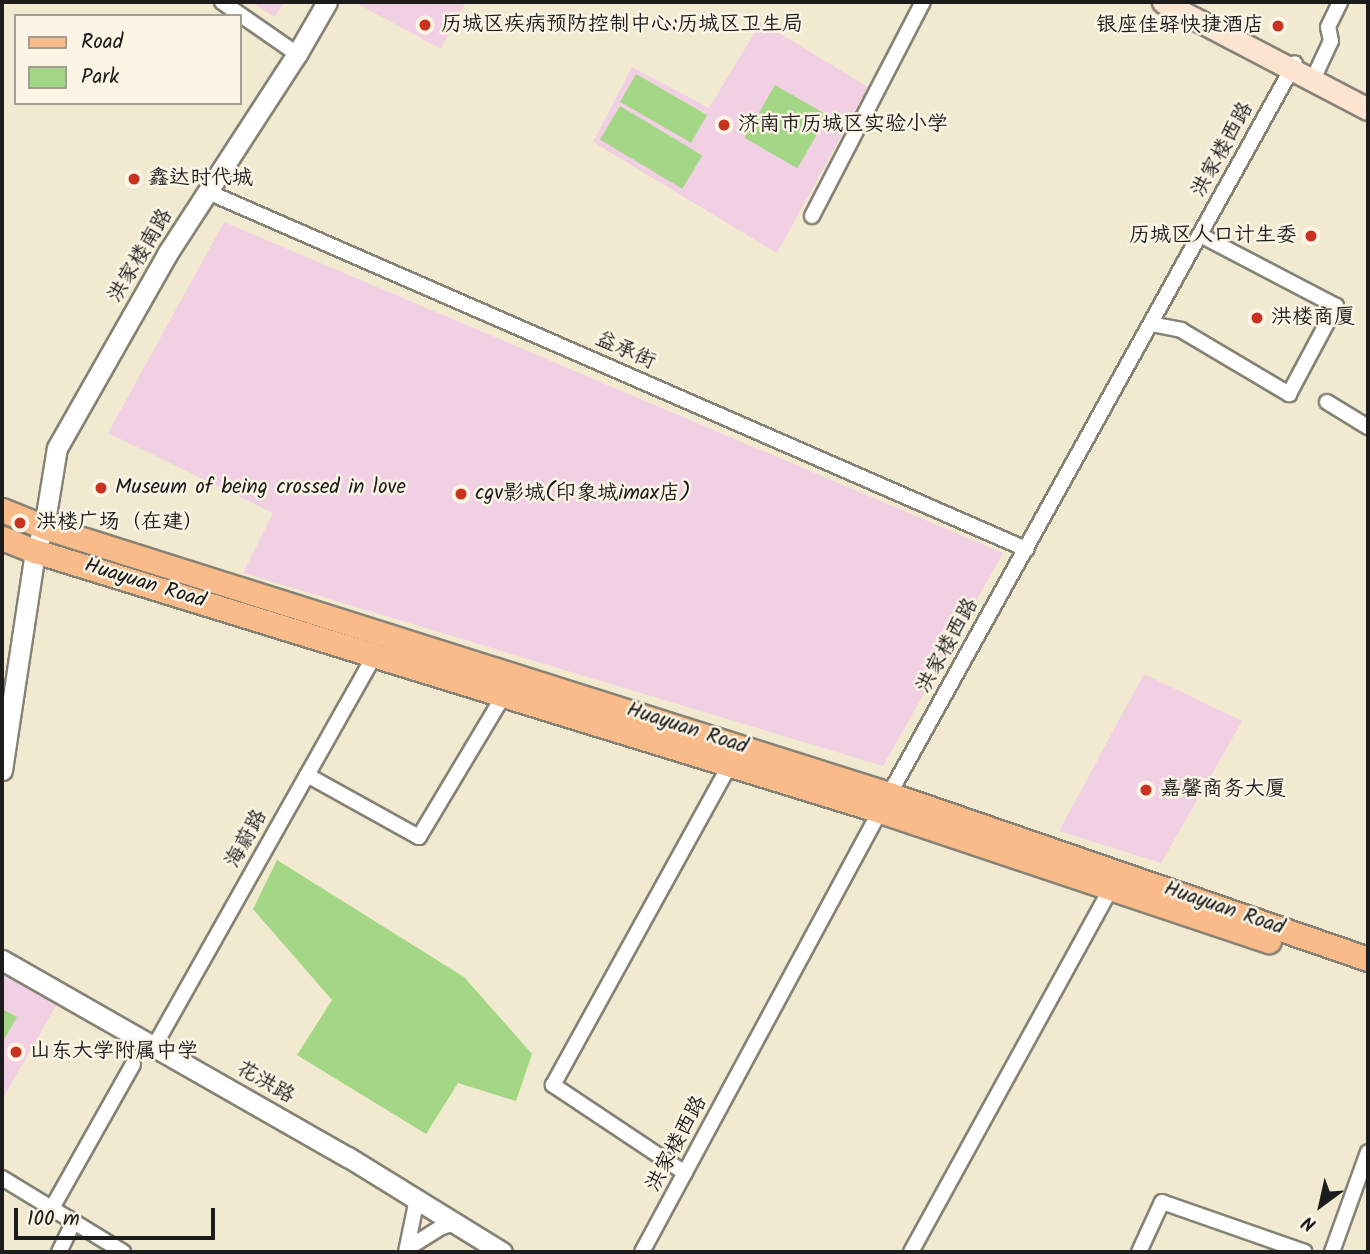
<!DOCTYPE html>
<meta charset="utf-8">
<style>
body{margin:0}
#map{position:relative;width:1370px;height:1254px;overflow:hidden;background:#f1ead0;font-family:Kalam,"LXGW WenKai TC",sans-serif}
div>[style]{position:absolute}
.built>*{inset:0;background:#f1d0e3}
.green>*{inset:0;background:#a3d685;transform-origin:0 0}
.roads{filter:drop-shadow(2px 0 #868376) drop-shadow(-2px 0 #868376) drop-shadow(0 2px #868376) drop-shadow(0 -2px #868376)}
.minor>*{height:14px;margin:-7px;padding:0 7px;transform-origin:7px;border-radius:7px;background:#fff}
.tertiary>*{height:19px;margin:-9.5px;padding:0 9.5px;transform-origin:9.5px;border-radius:9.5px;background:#fff}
.secondary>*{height:21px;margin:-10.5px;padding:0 10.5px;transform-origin:10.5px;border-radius:10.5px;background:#fde4d1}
.primary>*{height:23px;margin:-11.5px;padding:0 11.5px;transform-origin:11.5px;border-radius:11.5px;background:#fabb8b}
.dots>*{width:19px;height:19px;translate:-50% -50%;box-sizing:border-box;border:4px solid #fcf5e5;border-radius:50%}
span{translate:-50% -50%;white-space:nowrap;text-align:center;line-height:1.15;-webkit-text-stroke:5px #fcf5e5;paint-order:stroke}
.poi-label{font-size:21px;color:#1c1c1c}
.left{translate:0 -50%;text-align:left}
.right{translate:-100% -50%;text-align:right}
.street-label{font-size:21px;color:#1c1c1c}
.frame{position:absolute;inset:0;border:4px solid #1c1c1c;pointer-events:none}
.legend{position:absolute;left:14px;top:14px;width:228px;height:91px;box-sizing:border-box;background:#fcf5e5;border:2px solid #a29e95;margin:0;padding:9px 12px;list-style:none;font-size:21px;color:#1c1c1c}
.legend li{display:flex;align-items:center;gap:14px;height:35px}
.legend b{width:35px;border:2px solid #a29e95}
.north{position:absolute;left:1286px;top:1170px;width:70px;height:70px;-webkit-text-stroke:5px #fcf5e5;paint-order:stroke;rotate:213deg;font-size:19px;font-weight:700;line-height:28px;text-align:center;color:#1c1c1c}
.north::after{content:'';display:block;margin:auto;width:24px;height:32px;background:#1c1c1c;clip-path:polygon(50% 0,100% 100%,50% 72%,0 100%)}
.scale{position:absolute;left:14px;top:1208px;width:201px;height:32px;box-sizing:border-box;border:4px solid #1c1c1c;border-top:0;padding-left:9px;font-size:21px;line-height:24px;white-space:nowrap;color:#1c1c1c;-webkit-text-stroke:5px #fcf5e5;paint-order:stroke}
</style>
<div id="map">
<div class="built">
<i style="clip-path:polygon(251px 2px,284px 2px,275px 17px)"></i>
<i style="clip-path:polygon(354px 2px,466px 2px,441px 49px)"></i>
<i style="clip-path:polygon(761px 22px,868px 87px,777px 253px,593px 142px,632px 67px,709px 108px)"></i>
<i style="clip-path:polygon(224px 222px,1003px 553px,883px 766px,243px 573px,273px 513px,108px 433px)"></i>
<i style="clip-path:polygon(1144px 674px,1242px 721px,1161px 863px,1059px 831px)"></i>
<i style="clip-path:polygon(2px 972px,57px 1004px,2px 1100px)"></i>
</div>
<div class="green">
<i style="left:636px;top:74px;width:82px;height:32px;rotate:30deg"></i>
<i style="left:775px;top:85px;width:61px;height:61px;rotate:30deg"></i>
<i style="left:620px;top:106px;width:96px;height:39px;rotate:31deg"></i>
<i style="clip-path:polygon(277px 860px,464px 977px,532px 1054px,516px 1101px,458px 1083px,426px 1134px,297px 1055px,332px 1000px,253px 909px)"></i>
<i style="clip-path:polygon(2px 1009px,17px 1017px,2px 1043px)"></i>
</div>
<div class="roads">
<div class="minor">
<i style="left:222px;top:2px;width:91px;rotate:34.7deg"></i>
<i style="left:1316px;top:73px;width:35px;rotate:-65deg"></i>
<i style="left:1331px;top:41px;width:14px;rotate:-102deg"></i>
<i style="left:1328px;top:27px;width:28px;rotate:-64deg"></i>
<i style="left:208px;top:192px;width:893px;rotate:23.58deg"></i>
<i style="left:812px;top:216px;width:241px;rotate:-62.6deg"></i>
<i style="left:1151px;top:324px;width:31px;rotate:11deg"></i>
<i style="left:1181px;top:330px;width:126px;rotate:30.7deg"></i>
<i style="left:1289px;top:394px;width:100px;rotate:-61.9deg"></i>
<i style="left:1336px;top:306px;width:153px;rotate:-152.4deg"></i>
<i style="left:1327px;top:402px;width:48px;rotate:31.4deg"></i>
<i style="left:307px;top:775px;width:128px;rotate:29deg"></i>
<i style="left:419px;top:837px;width:171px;rotate:-59.1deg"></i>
<i style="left:155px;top:1045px;width:449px;rotate:-60.6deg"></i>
<i style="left:685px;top:1173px;width:159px;rotate:-146.3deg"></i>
<i style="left:553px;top:1085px;width:366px;rotate:-61.1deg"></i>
<i style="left:2px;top:1178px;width:142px;rotate:31.4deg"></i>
<i style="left:52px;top:1208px;width:165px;rotate:-60.6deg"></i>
<i style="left:408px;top:1248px;width:40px;rotate:-32deg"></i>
<i style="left:442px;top:1227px;width:13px;rotate:-18deg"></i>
<i style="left:59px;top:1252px;width:34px;rotate:-64deg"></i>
<i style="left:406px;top:1252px;width:54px;rotate:-78.3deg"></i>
<i style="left:642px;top:1252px;width:501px;rotate:-61.65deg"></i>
<i style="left:880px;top:811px;width:855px;rotate:-60.98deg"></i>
<i style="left:911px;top:1252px;width:422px;rotate:-61.2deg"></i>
<i style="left:1139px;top:1252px;width:55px;rotate:-65.3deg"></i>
<i style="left:1162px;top:1202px;width:151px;rotate:19.3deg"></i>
<i style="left:1332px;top:1252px;width:106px;rotate:-70.2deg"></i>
</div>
<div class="tertiary">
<i style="left:2px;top:770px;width:221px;rotate:-81.4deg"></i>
<i style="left:35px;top:551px;width:26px;rotate:-69deg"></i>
<i style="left:44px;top:527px;width:80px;rotate:-80.7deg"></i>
<i style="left:57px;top:448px;width:223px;rotate:-60.4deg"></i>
<i style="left:167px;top:254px;width:239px;rotate:-57deg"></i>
<i style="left:297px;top:54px;width:60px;rotate:-60deg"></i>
<i style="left:2px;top:960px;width:398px;rotate:29.7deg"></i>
<i style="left:348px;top:1157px;width:181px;rotate:31.7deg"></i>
</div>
<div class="secondary">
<i style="left:1163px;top:2px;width:231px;rotate:27.6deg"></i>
</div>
<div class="primary">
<i style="left:2px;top:510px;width:45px;rotate:22deg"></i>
<i style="left:44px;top:527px;width:886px;rotate:17.54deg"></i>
<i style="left:889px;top:794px;width:507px;rotate:19.01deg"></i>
<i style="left:2px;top:538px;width:35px;rotate:22deg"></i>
<i style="left:35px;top:551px;width:884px;rotate:17.1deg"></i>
<i style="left:880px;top:811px;width:410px;rotate:18.5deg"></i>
</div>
</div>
<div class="dots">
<i style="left:425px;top:25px;background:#c8321e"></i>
<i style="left:1278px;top:26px;background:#c8321e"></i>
<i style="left:724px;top:125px;background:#c8321e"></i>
<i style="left:134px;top:179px;background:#c8321e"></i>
<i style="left:1311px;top:236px;background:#c8321e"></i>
<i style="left:1257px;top:318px;background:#c8321e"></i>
<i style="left:101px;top:488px;background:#c8321e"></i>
<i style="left:461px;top:494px;background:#c8321e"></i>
<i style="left:20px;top:523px;background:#c8321e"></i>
<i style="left:1146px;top:790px;background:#c8321e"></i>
<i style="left:16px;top:1052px;background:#c8321e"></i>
</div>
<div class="poi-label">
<span class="left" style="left:441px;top:25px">历城区疾病预防控制中心:历城区卫生局</span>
<span class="right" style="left:1264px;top:26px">银座佳驿快捷酒店</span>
<span class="left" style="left:738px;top:125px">济南市历城区实验小学</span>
<span class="left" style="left:148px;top:179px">鑫达时代城</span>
<span class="right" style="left:1297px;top:236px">历城区人口计生委</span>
<span class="left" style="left:1271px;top:318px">洪楼商厦</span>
<span class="left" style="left:115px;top:488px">Museum of being crossed in love</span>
<span class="left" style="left:475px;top:494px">cgv影城(印象城imax店)</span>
<span class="left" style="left:36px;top:523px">洪楼广场（在建）</span>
<span class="left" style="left:1160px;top:790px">嘉馨商务大厦</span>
<span class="left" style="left:30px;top:1052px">山东大学附属中学</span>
</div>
<div class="street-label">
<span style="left:1223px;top:150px;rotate:-61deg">洪家楼西路</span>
<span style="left:141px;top:256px;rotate:-59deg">洪家楼南路</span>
<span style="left:625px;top:351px;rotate:24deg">益承街</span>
<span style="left:145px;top:584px;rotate:17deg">Huayuan Road</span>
<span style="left:948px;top:646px;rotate:-61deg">洪家楼西路</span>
<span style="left:687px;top:729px;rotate:18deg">Huayuan Road</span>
<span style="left:247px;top:839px;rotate:-61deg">海蔚路</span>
<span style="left:1224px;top:909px;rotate:19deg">Huayuan Road</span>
<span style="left:265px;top:1083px;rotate:30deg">花洪路</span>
<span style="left:677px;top:1144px;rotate:-62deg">洪家楼西路</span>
</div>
<div class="frame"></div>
<ul class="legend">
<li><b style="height:9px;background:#fabb8b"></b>Road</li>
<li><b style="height:19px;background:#a3d685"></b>Park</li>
</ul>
<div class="north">N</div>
<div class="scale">100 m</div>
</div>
